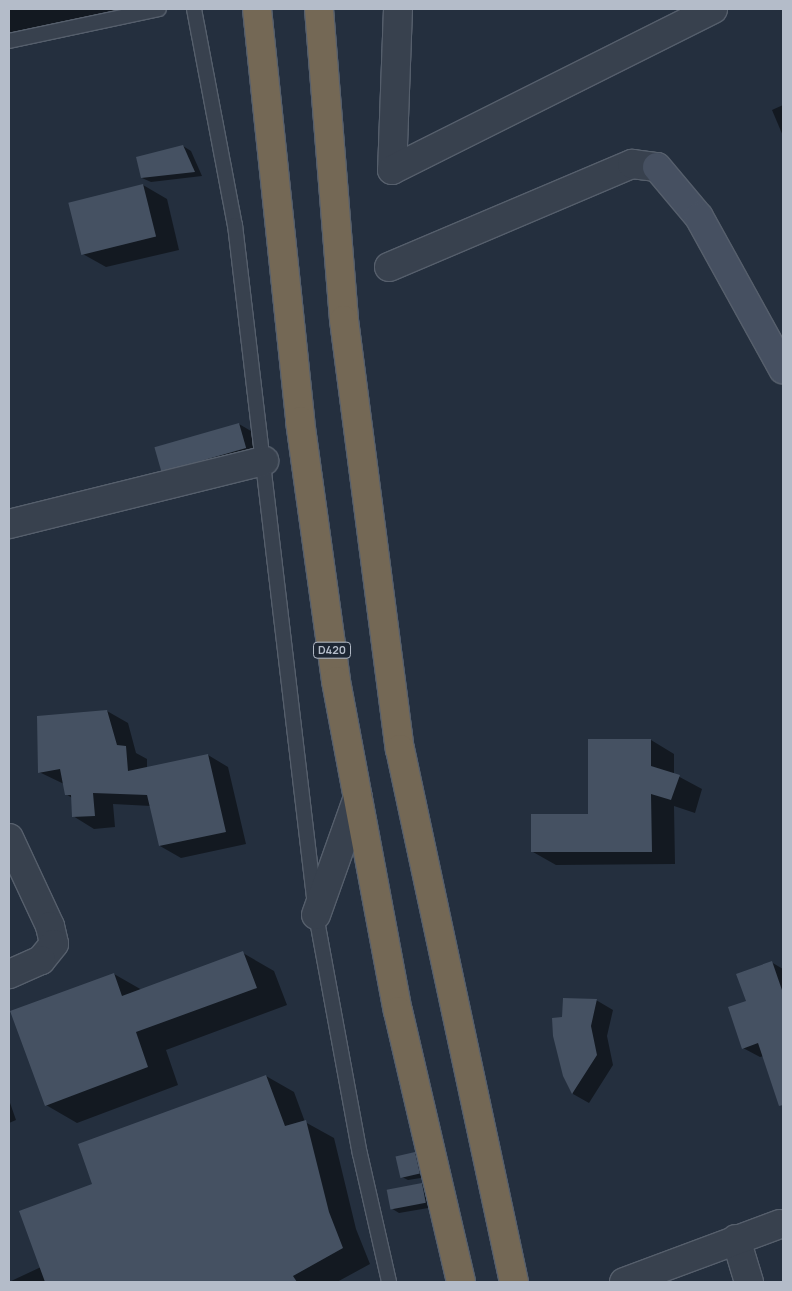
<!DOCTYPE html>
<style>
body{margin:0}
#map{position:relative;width:792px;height:1291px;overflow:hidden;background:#242f3e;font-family:Manrope,sans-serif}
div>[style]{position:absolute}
.shadow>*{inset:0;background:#0007}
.building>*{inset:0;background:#455162;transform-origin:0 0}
.roads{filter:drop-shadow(1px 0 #565f6c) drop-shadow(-1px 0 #565f6c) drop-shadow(0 1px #565f6c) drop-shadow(0 -1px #565f6c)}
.lane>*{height:14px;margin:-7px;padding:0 7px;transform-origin:7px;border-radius:7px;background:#38414e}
.street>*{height:28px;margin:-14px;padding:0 14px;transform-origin:14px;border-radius:14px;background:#38414e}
.secondary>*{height:28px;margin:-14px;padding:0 14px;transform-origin:14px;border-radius:14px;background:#465061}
.highway>*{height:28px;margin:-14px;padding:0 14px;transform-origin:14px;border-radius:14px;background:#746855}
span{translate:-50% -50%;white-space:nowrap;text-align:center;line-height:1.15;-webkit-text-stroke:4px #1d2633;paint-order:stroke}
.shield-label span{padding:1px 4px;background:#1d2633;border:1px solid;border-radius:4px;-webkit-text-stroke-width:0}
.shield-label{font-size:11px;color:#b4bcc9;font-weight:700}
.frame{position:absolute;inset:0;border:10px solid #b4bcc9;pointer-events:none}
</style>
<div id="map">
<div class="shadow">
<i style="clip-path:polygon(9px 9px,146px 9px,15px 35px,9px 31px)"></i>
<i style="clip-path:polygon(783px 105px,783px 136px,772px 110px)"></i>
<i style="clip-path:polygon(183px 146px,191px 151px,202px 176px,151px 182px,142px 178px)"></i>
<i style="clip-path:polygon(143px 185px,167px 199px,179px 250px,106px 267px,81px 253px)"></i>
<i style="clip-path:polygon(239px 424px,256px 434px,262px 457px,178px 478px,161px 469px)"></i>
<i style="clip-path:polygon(107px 711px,128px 723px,136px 753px,147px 759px,147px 768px,208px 755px,228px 767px,246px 844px,181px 858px,160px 846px,151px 806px,113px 804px,115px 827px,94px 829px,73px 816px,72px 798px,66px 794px,64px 784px,39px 772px)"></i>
<i style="clip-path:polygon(651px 740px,674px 754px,674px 774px,702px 789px,695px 813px,674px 806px,675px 864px,556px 865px,533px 852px,590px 815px)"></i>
<i style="clip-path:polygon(243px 953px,274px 971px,287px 1005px,166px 1050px,178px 1085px,77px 1123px,46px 1105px,114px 974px,142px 990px)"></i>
<i style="clip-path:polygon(771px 962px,783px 969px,783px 1107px,764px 1056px,760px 1057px,743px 1048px,747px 1002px)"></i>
<i style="clip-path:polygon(596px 1000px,613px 1010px,607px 1036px,613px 1065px,589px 1103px,573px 1094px,564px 1075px,563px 1019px)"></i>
<i style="clip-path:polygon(266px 1076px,294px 1092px,305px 1122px,334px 1138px,356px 1229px,370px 1264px,337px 1282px,9px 1282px,41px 1267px,94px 1185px)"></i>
<i style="clip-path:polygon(9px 1100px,16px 1120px,9px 1123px)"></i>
<i style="clip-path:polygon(414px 1153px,423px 1158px,427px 1177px,408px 1180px,400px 1176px)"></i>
<i style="clip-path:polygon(422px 1184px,430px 1189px,434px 1207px,399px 1213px,391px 1208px)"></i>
</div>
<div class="building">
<i style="clip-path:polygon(183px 145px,195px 172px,141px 178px,136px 157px)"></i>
<i style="left:143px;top:184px;width:54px;height:77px;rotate:76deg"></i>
<i style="left:239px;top:423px;width:26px;height:88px;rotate:74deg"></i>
<i style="clip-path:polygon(107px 710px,117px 745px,126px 746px,128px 771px,208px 754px,226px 832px,159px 846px,147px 795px,93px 793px,95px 816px,72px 817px,71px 795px,65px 795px,60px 769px,38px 773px,37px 716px)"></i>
<i style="clip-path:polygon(588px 739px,651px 739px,651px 766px,680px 775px,671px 800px,651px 794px,652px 852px,531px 852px,531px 814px,588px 814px)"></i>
<i style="clip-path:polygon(243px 951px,257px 988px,136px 1032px,148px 1067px,45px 1106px,10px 1011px,114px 973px,122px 996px)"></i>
<i style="clip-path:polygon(772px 961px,783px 993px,783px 1105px,779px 1106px,758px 1043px,742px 1049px,728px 1007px,746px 1001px,736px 974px)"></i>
<i style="clip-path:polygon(563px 998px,597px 999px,591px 1026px,597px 1055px,572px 1094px,563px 1076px,553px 1036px,552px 1018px,562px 1017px)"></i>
<i style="clip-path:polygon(266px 1075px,285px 1126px,306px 1120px,329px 1212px,343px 1248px,293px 1276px,297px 1282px,45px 1282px,19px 1211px,92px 1184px,78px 1144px)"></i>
<i style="left:415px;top:1152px;width:22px;height:20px;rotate:77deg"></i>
<i style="left:422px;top:1183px;width:20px;height:36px;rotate:79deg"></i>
</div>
<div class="roads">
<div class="lane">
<i style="left:194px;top:9px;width:220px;rotate:79.3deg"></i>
<i style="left:235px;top:225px;width:695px;rotate:83.3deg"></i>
<i style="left:316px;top:915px;width:243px;rotate:79.6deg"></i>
<i style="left:360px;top:1154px;width:131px;rotate:77.2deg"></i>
<i style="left:9px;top:41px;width:153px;rotate:-12deg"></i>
</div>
<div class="street">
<i style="left:398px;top:9px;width:161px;rotate:92.1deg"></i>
<i style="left:392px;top:170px;width:359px;rotate:-26.6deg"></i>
<i style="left:389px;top:267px;width:264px;rotate:-23deg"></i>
<i style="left:632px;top:164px;width:25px;rotate:7deg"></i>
<i style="left:9px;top:524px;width:263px;rotate:-13.9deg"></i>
<i style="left:9px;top:838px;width:97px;rotate:65deg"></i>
<i style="left:50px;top:926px;width:18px;rotate:77deg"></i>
<i style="left:54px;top:944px;width:21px;rotate:129deg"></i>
<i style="left:41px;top:960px;width:35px;rotate:156deg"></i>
<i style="left:316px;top:915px;width:125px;rotate:-70.4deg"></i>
<i style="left:736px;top:1239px;width:45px;rotate:73.2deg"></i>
<i style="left:624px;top:1282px;width:166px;rotate:-20.4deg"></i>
</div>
<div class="secondary">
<i style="left:657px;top:167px;width:65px;rotate:50deg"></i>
<i style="left:699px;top:217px;width:174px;rotate:61.1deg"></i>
</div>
<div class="highway">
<i style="left:257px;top:9px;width:414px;rotate:84deg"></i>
<i style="left:300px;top:421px;width:262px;rotate:82.1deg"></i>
<i style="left:336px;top:681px;width:336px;rotate:79.4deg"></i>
<i style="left:398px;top:1011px;width:278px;rotate:76.9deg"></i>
<i style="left:319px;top:9px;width:312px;rotate:85.4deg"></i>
<i style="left:344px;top:320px;width:433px;rotate:82.6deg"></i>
<i style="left:400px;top:749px;width:545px;rotate:77.93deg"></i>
</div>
</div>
<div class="shield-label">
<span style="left:332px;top:650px">D420</span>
</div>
<div class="frame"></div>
</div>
